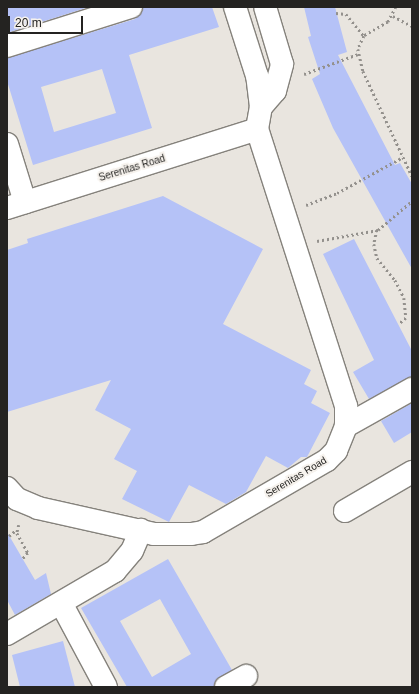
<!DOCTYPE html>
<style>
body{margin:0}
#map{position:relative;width:419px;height:694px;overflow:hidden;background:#e9e5df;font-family:Arial,sans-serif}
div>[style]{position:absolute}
.building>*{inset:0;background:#b5c2f7}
.path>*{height:2.5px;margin-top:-1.25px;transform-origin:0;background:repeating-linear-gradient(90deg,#94918d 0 2px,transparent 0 5px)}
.roads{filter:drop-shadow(1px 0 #85827c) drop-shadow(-1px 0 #85827c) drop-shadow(0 1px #85827c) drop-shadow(0 -1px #85827c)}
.minor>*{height:22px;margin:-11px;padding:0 11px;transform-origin:11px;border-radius:11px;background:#fff}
span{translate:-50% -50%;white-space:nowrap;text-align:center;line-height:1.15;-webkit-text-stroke:4px #f6f2ed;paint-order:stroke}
.street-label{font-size:10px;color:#242321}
.frame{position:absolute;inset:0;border:8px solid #242321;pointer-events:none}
.scale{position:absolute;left:8px;top:16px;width:75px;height:18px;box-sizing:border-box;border:2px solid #242321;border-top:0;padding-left:5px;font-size:12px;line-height:14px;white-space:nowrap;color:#242321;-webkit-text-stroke:3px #f6f2ed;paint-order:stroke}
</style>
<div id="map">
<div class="building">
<i style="clip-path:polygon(7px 7px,89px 7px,7px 33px)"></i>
<i style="clip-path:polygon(evenodd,143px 7px,212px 7px,219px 27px,129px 55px,152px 128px,33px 165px,7px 81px,7px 58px,135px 19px,143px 7px,102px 69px,116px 113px,54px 132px,41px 87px,102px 69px)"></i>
<i style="clip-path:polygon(304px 7px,335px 7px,347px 52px,338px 55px,395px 165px,400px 163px,412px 184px,412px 269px,333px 128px,312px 79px,320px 74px,308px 37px,311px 36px)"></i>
<i style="clip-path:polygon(163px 196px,263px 249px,223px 324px,311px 370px,304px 384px,317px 391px,311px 403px,330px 413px,307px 457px,301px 457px,288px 468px,266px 456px,246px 492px,226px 504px,189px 485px,169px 522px,122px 499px,137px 471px,114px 459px,131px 429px,95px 410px,111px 380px,7px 412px,7px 250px,28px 243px,27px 239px)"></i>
<i style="clip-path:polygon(354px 239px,412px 351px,412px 377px,369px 399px,353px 372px,374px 360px,323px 254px)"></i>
<i style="clip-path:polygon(412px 403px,412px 432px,394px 443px,381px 421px)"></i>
<i style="clip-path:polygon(7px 532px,35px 580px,46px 573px,51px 594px,15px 615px,7px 600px)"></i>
<i style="clip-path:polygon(evenodd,168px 559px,232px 670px,216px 680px,214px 687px,127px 687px,81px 608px,168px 559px,160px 599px,191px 654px,152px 677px,120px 621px,160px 599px)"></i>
<i style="clip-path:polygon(63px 641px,75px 687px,20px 687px,12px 655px)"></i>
</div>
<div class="path">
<i style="left:396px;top:7px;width:17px;rotate:118deg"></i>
<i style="left:388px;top:22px;width:28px;rotate:150deg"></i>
<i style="left:364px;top:36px;width:14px;rotate:115deg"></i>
<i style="left:358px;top:49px;width:23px;rotate:77deg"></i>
<i style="left:363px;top:71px;width:116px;rotate:65deg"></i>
<i style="left:336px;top:13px;width:10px;rotate:6deg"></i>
<i style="left:346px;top:14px;width:28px;rotate:51deg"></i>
<i style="left:393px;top:16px;width:21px;rotate:28deg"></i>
<i style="left:304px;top:74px;width:58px;rotate:-20.3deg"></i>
<i style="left:306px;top:205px;width:33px;rotate:-21deg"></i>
<i style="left:337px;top:193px;width:75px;rotate:-28.6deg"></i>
<i style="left:377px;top:230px;width:14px;rotate:102deg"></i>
<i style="left:374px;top:244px;width:14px;rotate:78deg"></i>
<i style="left:377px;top:258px;width:28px;rotate:51deg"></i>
<i style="left:395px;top:280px;width:20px;rotate:63deg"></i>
<i style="left:404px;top:298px;width:20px;rotate:84deg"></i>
<i style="left:406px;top:318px;width:9px;rotate:139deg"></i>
<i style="left:317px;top:241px;width:62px;rotate:-10.2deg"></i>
<i style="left:378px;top:230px;width:45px;rotate:-40.5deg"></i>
<i style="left:19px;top:525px;width:8px;rotate:104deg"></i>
<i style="left:17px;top:533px;width:23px;rotate:61deg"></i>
<i style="left:28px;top:553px;width:9px;rotate:131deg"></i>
<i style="left:9px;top:536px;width:9px;rotate:-41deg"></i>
</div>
<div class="roads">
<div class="minor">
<i style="left:7px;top:46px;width:130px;rotate:-17.5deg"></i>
<i style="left:261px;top:107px;width:21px;rotate:-49deg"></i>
<i style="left:275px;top:91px;width:28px;rotate:-75deg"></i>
<i style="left:282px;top:64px;width:59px;rotate:-106.6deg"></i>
<i style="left:7px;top:144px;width:61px;rotate:72.8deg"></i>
<i style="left:7px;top:208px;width:262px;rotate:-17.5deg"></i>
<i style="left:257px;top:129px;width:22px;rotate:-80deg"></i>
<i style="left:261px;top:107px;width:31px;rotate:-97deg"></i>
<i style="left:257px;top:76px;width:72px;rotate:-107.7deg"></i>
<i style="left:346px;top:426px;width:76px;rotate:-29.3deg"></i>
<i style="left:7px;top:488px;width:15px;rotate:48deg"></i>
<i style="left:17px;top:499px;width:23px;rotate:23deg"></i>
<i style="left:38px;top:508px;width:119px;rotate:12.6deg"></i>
<i style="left:154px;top:534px;width:37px"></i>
<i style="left:191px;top:534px;width:12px;rotate:-9deg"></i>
<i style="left:203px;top:532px;width:143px;rotate:-30.1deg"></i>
<i style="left:327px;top:460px;width:13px;rotate:-45deg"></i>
<i style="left:336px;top:451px;width:27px;rotate:-68deg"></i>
<i style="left:346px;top:426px;width:20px;rotate:-90deg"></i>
<i style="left:346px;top:406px;width:291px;rotate:-107.8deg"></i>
<i style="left:345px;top:511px;width:78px;rotate:-30.2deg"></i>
<i style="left:61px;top:603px;width:95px;rotate:61.8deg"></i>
<i style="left:7px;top:634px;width:125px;rotate:-30.3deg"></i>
<i style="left:115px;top:571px;width:26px;rotate:-50deg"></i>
<i style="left:132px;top:551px;width:23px;rotate:-67deg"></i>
<i style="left:226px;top:687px;width:23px;rotate:-29deg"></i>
</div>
</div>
<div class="street-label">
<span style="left:132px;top:168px;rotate:-17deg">Serenitas Road</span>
<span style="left:296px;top:477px;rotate:-31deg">Serenitas Road</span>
</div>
<div class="frame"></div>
<div class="scale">20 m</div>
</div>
